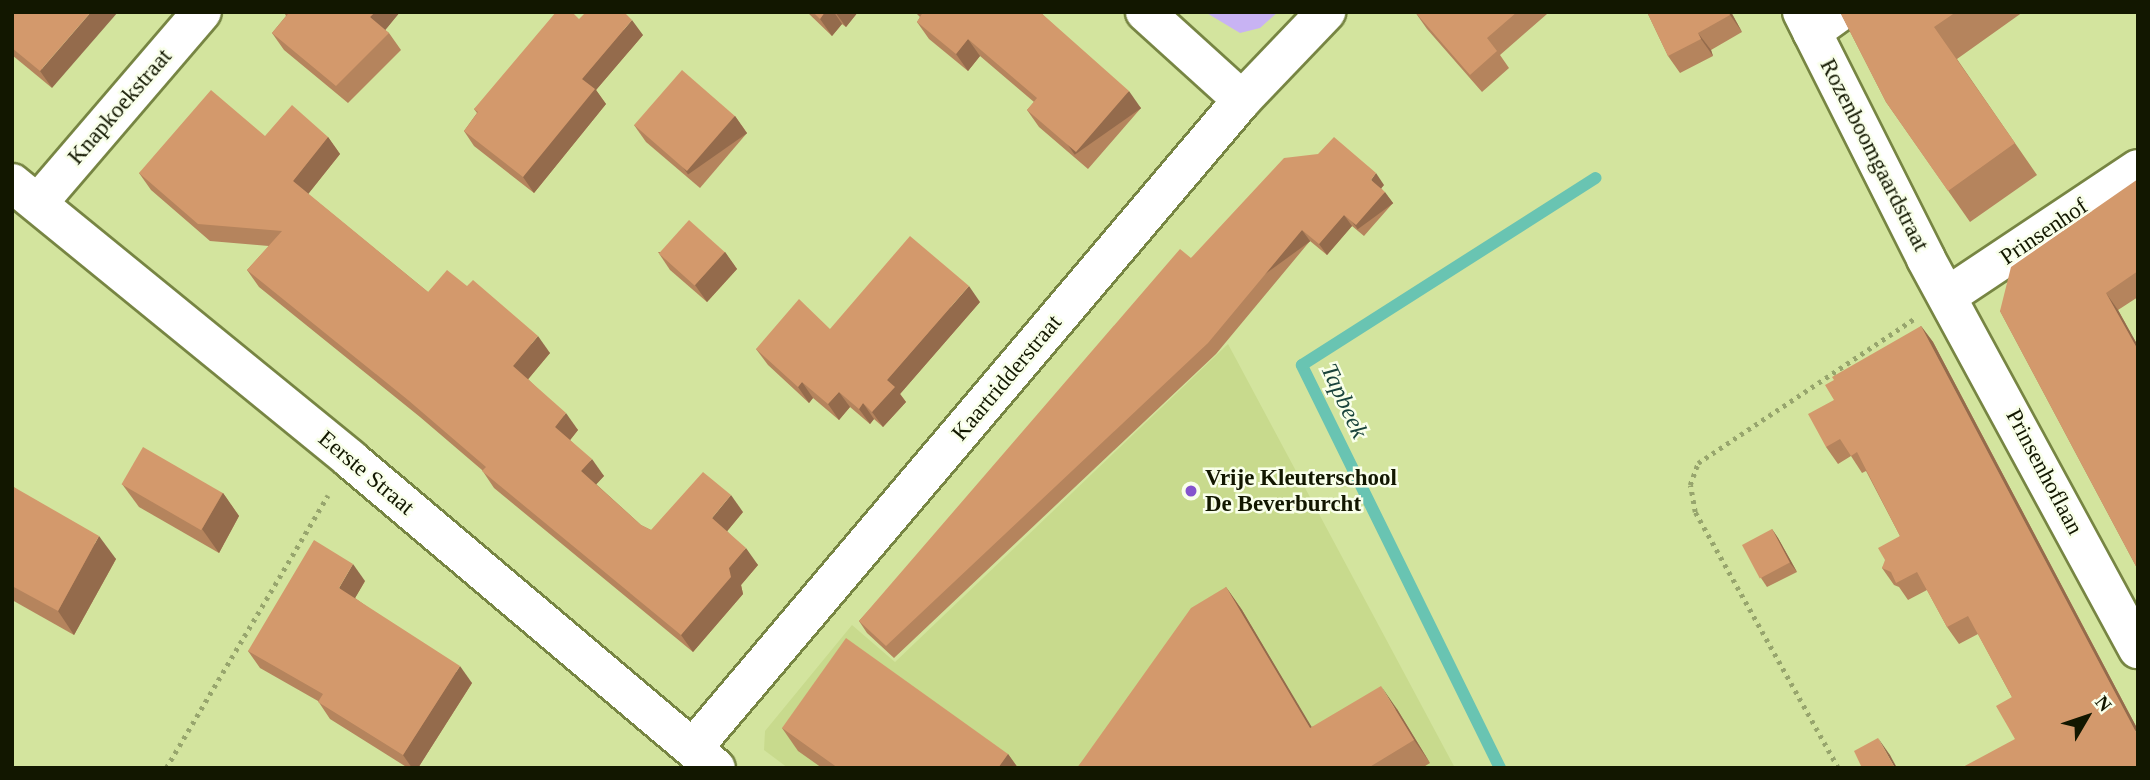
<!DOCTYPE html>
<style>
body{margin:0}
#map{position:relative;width:2150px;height:780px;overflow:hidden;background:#d3e49e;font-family:"Times New Roman",serif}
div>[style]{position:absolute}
.built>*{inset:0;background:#c8da8d}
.green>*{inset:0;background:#c8b3f3}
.stream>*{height:12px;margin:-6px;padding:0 6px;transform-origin:6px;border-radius:6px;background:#69c4b2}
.path>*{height:4.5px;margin-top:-2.25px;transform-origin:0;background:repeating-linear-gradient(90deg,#97a56d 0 3.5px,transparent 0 8.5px)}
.roads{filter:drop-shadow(2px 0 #778543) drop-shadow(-2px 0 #778543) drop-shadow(0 2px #778543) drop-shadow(0 -2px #778543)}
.minor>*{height:38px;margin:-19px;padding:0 19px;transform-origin:19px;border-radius:19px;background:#fff}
.wall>*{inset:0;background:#b5845d}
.shaded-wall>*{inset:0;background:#946b4c;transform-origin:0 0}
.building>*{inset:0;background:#d3996c;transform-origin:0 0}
.dots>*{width:19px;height:19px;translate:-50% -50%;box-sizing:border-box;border:4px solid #f9ffea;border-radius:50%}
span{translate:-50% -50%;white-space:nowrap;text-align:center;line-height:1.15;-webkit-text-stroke:5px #f9ffea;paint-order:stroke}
.street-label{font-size:23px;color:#121700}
.poi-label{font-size:23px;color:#121700;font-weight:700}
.left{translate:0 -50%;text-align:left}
.water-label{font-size:24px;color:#19433b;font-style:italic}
.frame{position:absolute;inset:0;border:14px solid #121700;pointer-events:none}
.north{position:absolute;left:2052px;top:682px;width:70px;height:70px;-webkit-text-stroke:5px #f9ffea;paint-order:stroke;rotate:51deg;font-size:19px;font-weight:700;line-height:28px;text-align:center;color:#121700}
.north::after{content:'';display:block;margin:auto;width:24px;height:32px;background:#121700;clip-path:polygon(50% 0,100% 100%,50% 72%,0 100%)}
</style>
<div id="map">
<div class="built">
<i style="clip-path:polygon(1228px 344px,1455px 768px,788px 768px,764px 750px,765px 731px,852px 625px,895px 662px)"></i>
</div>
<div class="green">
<i style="clip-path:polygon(1205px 12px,1278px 12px,1260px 28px,1240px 33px)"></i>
</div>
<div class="stream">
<i style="left:1500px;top:768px;width:449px;rotate:-116.2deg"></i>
<i style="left:1302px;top:365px;width:348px;rotate:-32.5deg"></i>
</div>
<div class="path">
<i style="left:166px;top:768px;width:317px;rotate:-59.3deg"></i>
<i style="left:1838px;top:768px;width:293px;rotate:-119.2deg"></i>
<i style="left:1695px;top:512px;width:27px;rotate:-100deg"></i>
<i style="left:1690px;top:485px;width:23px;rotate:-70deg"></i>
<i style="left:1698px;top:463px;width:260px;rotate:-33.7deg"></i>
</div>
<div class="roads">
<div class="minor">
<i style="left:1145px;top:12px;width:131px;rotate:42.2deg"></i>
<i style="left:1802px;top:12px;width:276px;rotate:63.3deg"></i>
<i style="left:1926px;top:259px;width:444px;rotate:61.5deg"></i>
<i style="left:1812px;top:32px;width:34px;rotate:-36deg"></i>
<i style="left:12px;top:183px;width:436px;rotate:39.2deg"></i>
<i style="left:350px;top:459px;width:479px;rotate:40.2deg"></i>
<i style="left:39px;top:202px;width:250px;rotate:-49.4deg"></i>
<i style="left:1949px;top:295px;width:227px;rotate:-33.7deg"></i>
<i style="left:693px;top:748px;width:849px;rotate:-49.73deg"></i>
<i style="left:1242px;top:100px;width:122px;rotate:-46.3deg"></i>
</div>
</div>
<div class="wall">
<i style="clip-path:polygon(12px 12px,52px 88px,12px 55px)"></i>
<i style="clip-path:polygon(284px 12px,400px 12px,385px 30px,389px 33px,401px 50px,348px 103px,284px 50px,272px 33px,286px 16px)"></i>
<i style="clip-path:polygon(807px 12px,858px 12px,846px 27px,842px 24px,832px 36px)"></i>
<i style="clip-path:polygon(915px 12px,1040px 12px,1141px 108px,1088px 169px,1039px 127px,1027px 110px,1034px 102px,980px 56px,968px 71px,929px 39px,917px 22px,920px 17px)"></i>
<i style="clip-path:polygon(1415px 12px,1546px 12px,1547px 14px,1500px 55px,1509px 68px,1482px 92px,1427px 29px)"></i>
<i style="clip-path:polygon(1647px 12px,1731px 12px,1742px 32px,1711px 50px,1713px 56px,1680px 73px,1668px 56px)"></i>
<i style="clip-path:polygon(1840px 12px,2023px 12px,1957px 59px,2037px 175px,1970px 222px,1886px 102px)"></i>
<i style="clip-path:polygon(579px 19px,643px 35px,596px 90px,606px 104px,534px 193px,474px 146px,464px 131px,477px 113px,474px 109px)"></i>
<i style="clip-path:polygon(735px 116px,747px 133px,700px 188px,646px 142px,634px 125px)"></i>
<i style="clip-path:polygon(265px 136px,328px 137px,340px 154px,308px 194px,428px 292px,550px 353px,528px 379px,578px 430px,570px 440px,604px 476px,596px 484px,641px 525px,651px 530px,743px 512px,727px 531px,758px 565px,741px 585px,743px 594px,693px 652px,494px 488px,482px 470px,420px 417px,259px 287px,247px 270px,269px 246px,210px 241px,151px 190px,139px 173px)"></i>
<i style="clip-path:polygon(2138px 179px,2138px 297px,2118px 310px,2138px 346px,2138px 570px,2000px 311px)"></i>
<i style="clip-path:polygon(1384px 185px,1381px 188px,1393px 203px,1364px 236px,1352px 226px,1327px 255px,1310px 241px,1216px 354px,894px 658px,867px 633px,859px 621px,1191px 258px)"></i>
<i style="clip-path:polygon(658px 252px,725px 252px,737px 269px,707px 302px,670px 270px)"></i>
<i style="clip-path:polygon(980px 302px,900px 394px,906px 402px,883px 427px,874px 419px,870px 424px,850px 407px,839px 420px,813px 398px,809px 403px,768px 365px,756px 349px,830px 329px)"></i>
<i style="clip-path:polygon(1921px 326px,1933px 342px,2138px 730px,2015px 739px,2012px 697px,1978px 634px,1959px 644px,1947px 627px,1927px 590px,1908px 600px,1899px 587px,1894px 585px,1882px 568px,1900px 536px,1866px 471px,1862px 473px,1851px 456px,1838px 464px,1826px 447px,1834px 400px)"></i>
<i style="clip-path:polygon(122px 484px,223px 493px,239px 516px,219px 553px,139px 507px)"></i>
<i style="clip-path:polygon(12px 486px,116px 559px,74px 635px,12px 600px)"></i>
<i style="clip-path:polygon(1772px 529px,1778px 538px,1797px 572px,1767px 587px,1761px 578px)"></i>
<i style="clip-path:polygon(365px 581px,355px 598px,472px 683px,418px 768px,408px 768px,330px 719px,318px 701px,260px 668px,248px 651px)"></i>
<i style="clip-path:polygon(1226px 587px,1242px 610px,1311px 727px,1397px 709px,1430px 763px,1422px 768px,1077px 768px)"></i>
<i style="clip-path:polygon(782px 728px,1008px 754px,1018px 768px,822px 768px,798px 751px)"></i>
</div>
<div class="shaded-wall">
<i style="clip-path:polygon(91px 12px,118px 12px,52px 88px,40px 71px)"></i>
<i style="clip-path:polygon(375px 12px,400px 12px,382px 34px,370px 17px)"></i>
<i style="clip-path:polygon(825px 12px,834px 12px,842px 24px,832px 36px,820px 19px)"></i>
<i style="clip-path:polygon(835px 12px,858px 12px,846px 27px)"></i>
<i style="clip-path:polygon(1728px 12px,1731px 12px,1742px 32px)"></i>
<i style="clip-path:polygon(632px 20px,643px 35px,596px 90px,606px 104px,534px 193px,523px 177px,582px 79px)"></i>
<i style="clip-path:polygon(1698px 33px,1711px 50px,1713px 56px,1701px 39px)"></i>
<i style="clip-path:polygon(968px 39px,980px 56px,968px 71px,956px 54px)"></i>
<i style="left:1129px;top:91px;width:21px;height:81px;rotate:55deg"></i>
<i style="left:735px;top:116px;width:21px;height:72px;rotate:55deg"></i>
<i style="clip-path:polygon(328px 137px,340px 154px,305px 198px,293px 181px)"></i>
<i style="clip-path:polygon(1376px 173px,1384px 185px,1379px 191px,1371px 180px)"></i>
<i style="left:1385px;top:192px;width:14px;height:44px;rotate:54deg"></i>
<i style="clip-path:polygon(1344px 215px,1352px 226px,1327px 255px,1319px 244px)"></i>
<i style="left:1302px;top:230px;width:14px;height:147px;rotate:54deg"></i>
<i style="clip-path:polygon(725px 252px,737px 269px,707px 302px,695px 285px)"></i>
<i style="clip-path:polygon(969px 286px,980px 302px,900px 394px,906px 402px,883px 427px,872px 412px,887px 380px)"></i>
<i style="clip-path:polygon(2106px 293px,2118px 310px,2138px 346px,2138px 350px)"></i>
<i style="clip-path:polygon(1921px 326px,1933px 342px,2138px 730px,2138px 736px)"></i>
<i style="clip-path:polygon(538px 336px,550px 353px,525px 383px,513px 366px)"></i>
<i style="clip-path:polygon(802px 382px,813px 398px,809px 403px,798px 387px)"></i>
<i style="clip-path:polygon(839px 392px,850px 407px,839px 420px,828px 404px)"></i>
<i style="clip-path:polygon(863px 403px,874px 419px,870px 424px,859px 409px)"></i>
<i style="clip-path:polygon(566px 413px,578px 430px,567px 444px,555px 427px)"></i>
<i style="clip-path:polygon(592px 459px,604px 476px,593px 488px,581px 471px)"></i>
<i style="clip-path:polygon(223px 493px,239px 516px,219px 553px,202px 529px)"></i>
<i style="clip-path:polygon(731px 495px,743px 512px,724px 535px,712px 518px)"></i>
<i style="clip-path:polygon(1772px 529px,1778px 538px,1797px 572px,1790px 563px)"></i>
<i style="clip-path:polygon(99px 536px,116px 559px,74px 635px,58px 611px)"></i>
<i style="clip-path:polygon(746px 548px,758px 565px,741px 585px,743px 594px,693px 652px,681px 635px,729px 568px)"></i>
<i style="clip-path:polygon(353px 564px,365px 581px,351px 605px,339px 588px)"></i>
<i style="clip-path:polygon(1226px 587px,1242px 610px,1326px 751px,1310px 728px)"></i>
<i style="clip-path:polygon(460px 666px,472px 683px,418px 768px,412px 768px,403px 755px)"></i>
<i style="clip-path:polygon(1381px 686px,1397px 709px,1430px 763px,1414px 740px)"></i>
<i style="clip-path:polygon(1878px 738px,1890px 755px,1897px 768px,1895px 768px)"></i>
<i style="clip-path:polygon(1008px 754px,1018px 768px,998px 768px)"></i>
</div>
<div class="building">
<i style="clip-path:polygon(12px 12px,91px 12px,40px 71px,12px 48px)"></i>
<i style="clip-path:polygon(286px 12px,375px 12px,370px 17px,389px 33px,336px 86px,272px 33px,288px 14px)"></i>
<i style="clip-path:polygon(556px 12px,572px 12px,579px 19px,586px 12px,624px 12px,632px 20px,582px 79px,595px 89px,523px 177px,464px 131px,478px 112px,474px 109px)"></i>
<i style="clip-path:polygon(813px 12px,825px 12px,820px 19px)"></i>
<i style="clip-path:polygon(923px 12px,1040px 12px,1129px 91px,1076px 152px,1027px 110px,1037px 98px,968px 39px,956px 54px,917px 22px)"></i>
<i style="clip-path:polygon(1415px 12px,1517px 12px,1487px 38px,1497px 51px,1470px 75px)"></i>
<i style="clip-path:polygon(1647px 12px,1728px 12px,1730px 15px,1698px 33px,1701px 39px,1668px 56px)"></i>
<i style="clip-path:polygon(1840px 12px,1956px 12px,1934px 27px,2015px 143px,1948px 191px,1886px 102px)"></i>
<i style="left:682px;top:70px;width:70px;height:73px;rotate:41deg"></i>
<i style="clip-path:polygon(211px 90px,265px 136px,292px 105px,328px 137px,293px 181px,428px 292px,447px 270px,467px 286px,473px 280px,538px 336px,513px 366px,566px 413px,555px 427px,592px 459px,581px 471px,641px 525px,651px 530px,703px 472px,731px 495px,712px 518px,746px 548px,729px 568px,731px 577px,681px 635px,482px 471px,486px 467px,408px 400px,247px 270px,282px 231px,198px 224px,139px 173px)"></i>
<i style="clip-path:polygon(1334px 137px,1376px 173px,1371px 180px,1385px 192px,1356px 225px,1344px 215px,1319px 244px,1302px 230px,1208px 343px,886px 646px,859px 621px,1180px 249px,1191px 258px,1284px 158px,1318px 154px)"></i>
<i style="clip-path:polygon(2138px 179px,2138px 271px,2106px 293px,2138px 350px,2138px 570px,2000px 311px,2011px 267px)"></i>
<i style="left:689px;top:220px;width:48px;height:45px;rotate:42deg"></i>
<i style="clip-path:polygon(910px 236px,969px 286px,887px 380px,895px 387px,872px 412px,863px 403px,859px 409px,839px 392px,828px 404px,802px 382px,798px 387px,756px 349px,799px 299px,830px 329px)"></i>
<i style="clip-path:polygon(1921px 326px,2138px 736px,2138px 768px,1961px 768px,2015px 739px,1996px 706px,2012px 697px,1968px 616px,1947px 627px,1917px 572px,1896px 583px,1891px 572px,1882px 568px,1885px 560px,1878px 548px,1900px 536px,1857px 452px,1851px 456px,1840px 439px,1826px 447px,1808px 414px,1834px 400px,1825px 385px,1834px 380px,1832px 377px)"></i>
<i style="left:143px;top:447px;width:92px;height:43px;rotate:30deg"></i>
<i style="clip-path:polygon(12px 486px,99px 536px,58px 611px,12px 586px)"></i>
<i style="left:1772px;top:529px;width:38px;height:34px;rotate:62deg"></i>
<i style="clip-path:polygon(314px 540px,353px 564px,339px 588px,460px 666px,403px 755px,318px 702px,323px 694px,248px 651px)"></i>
<i style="clip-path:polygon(1226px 587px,1310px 728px,1381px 686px,1414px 740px,1368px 768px,1077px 768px,1191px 608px)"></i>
<i style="clip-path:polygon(846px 638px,1008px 754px,998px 768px,838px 768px,782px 728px)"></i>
<i style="clip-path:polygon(1878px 738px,1895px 768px,1862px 768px,1854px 751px)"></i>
</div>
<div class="dots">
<i style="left:1191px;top:491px;background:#8554cd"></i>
</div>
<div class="street-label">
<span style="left:120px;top:107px;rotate:-49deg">Knapkoekstraat</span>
<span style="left:1874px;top:155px;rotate:63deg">Rozenboomgaardstraat</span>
<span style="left:2044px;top:232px;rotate:-34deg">Prinsenhof</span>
<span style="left:1007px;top:378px;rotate:-50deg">Kaartridderstraat</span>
<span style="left:2044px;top:472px;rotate:62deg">Prinsenhoflaan</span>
<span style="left:366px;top:473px;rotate:40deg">Eerste Straat</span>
</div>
<div class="poi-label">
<span class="left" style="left:1205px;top:491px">Vrije Kleuterschool<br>De Beverburcht</span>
</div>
<div class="water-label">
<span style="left:1344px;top:401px;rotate:65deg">Tapbeek</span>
</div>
<div class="frame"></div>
<div class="north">N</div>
</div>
